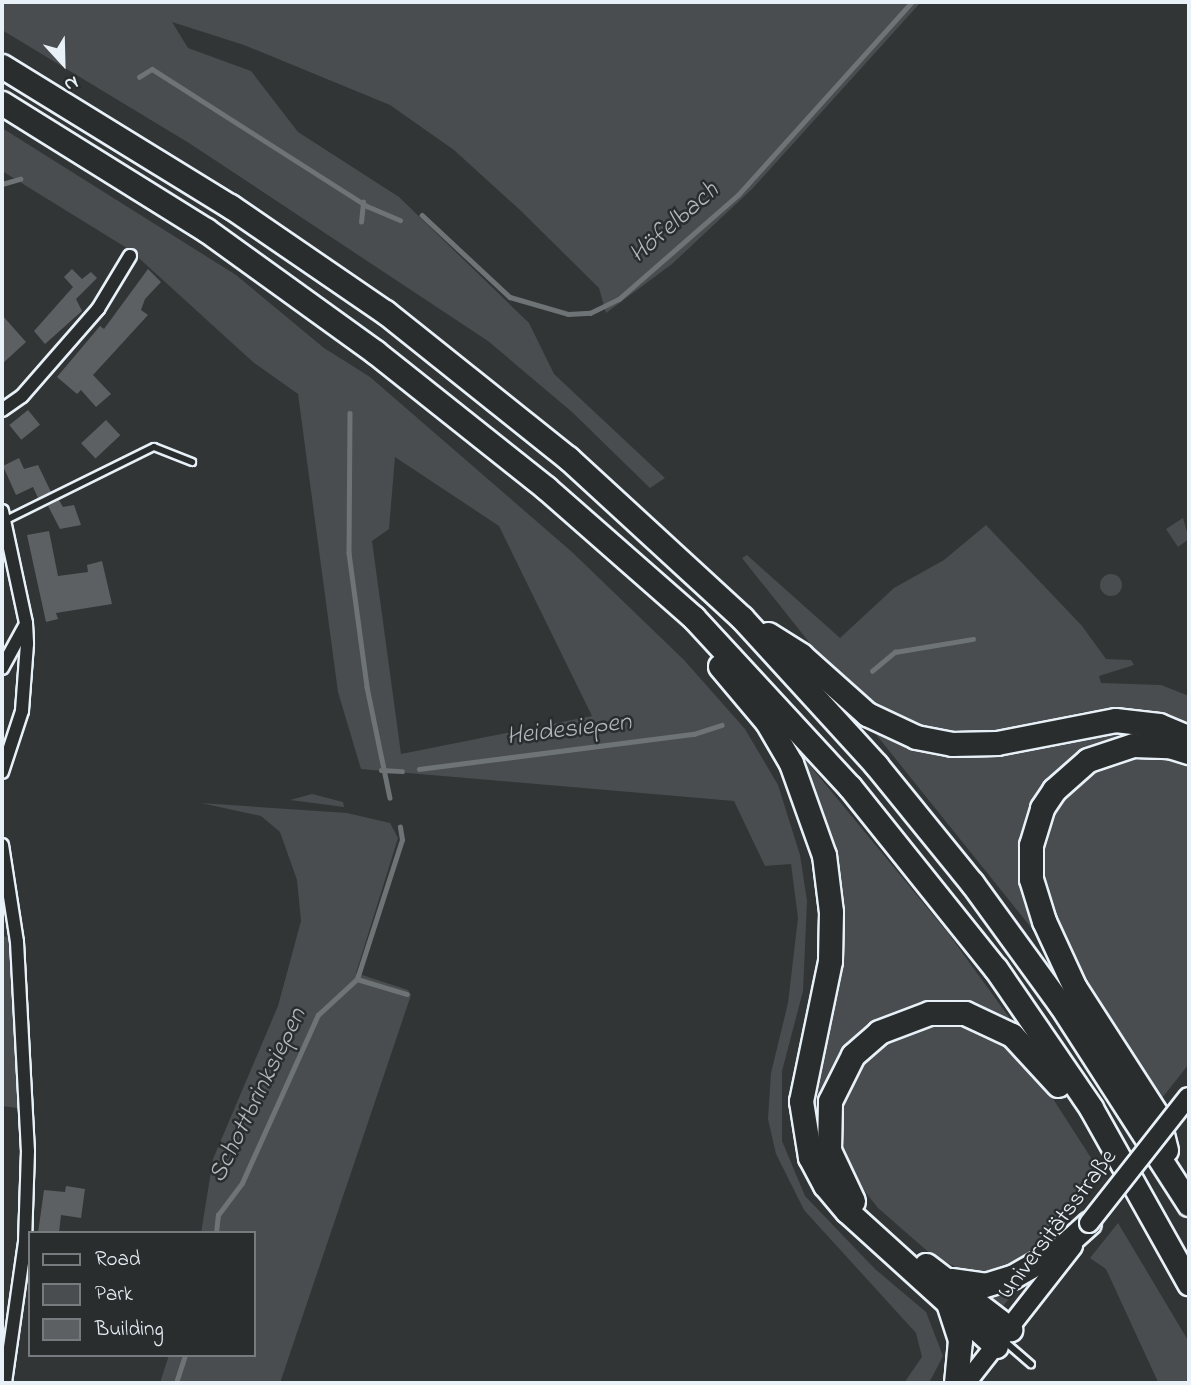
<!DOCTYPE html>
<meta charset="utf-8">
<style>
body{margin:0}
#map{position:relative;width:1191px;height:1385px;overflow:hidden;background:#323536;font-family:"Indie Flower",sans-serif}
div>[style]{position:absolute}
.green>*{inset:0;background:#494d4f}
.round{border-radius:50%}
.stream>*{height:4.5px;margin:-2.25px;padding:0 2.25px;transform-origin:2.25px;border-radius:2.25px;background:#6e7376}
.building>*{inset:0;background:#5c6063;transform-origin:0 0}
.roads{filter:drop-shadow(2px 0 #e8f1f8) drop-shadow(-2px 0 #e8f1f8) drop-shadow(0 2px #e8f1f8) drop-shadow(0 -2px #e8f1f8)}
.lane>*{height:6px;margin:-3px;padding:0 3px;transform-origin:3px;border-radius:3px;background:#2a2d2e}
.street>*{height:12px;margin:-6px;padding:0 6px;transform-origin:6px;border-radius:6px;background:#2a2d2e}
.secondary>*{height:18px;margin:-9px;padding:0 9px;transform-origin:9px;border-radius:9px;background:#2a2d2e}
.highway>*{height:23px;margin:-11.5px;padding:0 11.5px;transform-origin:11.5px;border-radius:11.5px;background:#2a2d2e}
.bridges{filter:drop-shadow(2px 0 #e8f1f8) drop-shadow(-2px 0 #e8f1f8) drop-shadow(0 2px #e8f1f8) drop-shadow(0 -2px #e8f1f8)}
.secondary-bridge>*{height:18px;margin:-9px;padding:0 9px;transform-origin:9px;border-radius:9px;background:#2a2d2e}
span{translate:-50% -50%;white-space:nowrap;text-align:center;line-height:1.15;-webkit-text-stroke:5px #2a2d2e;paint-order:stroke}
.street-label{font-size:24px;color:#e8f1f8}
.water-label{font-size:26px;color:#b1b8be;font-style:italic}
.frame{position:absolute;inset:0;border:4px solid #e8f1f8;pointer-events:none}
.legend{position:absolute;left:28px;top:1231px;width:228px;height:126px;box-sizing:border-box;background:#2a2d2e;border:2px solid #767b7f;margin:0;padding:9px 12px;list-style:none;font-size:21px;color:#e8f1f8}
.legend li{display:flex;align-items:center;gap:14px;height:35px}
.legend b{width:35px;border:2px solid #767b7f}
.north{position:absolute;left:28px;top:28px;width:70px;height:70px;-webkit-text-stroke:5px #2a2d2e;paint-order:stroke;rotate:158deg;font-size:19px;font-weight:700;line-height:28px;text-align:center;color:#e8f1f8}
.north::after{content:'';display:block;margin:auto;width:24px;height:32px;background:#e8f1f8;clip-path:polygon(50% 0,100% 100%,50% 72%,0 100%)}
</style>
<div id="map">
<div class="green">
<i style="clip-path:polygon(2px 2px,921px 2px,752px 189px,672px 264px,606px 313px,599px 288px,520px 210px,454px 150px,390px 105px,244px 45px,172px 22px,188px 48px,251px 71px,298px 132px,399px 197px,529px 323px,554px 374px,665px 478px,650px 488px,572px 412px,488px 341px,189px 143px,2px 30px)"></i>
<i style="clip-path:polygon(evenodd,2px 128px,236px 275px,324px 348px,370px 377px,572px 552px,684px 660px,745px 729px,778px 785px,800px 855px,807px 901px,803px 991px,782px 1071px,782px 1141px,805px 1196px,875px 1269px,926px 1312px,943px 1356px,929px 1383px,904px 1383px,922px 1357px,916px 1333px,804px 1210px,776px 1154px,768px 1119px,771px 1073px,788px 1003px,798px 918px,791px 864px,765px 866px,734px 801px,361px 769px,338px 692px,298px 394px,253px 362px,130px 250px,2px 171px,2px 128px,395px 457px,499px 526px,592px 716px,401px 754px,372px 541px,389px 529px,395px 457px)"></i>
<i style="clip-path:polygon(1183px 518px,1189px 539px,1178px 547px,1166px 529px)"></i>
<i style="clip-path:polygon(986px 525px,1082px 626px,1106px 659px,1131px 660px,1134px 665px,1099px 676px,1101px 683px,1161px 685px,1189px 696px,1189px 726px,1134px 710px,1083px 712px,1009px 730px,970px 734px,916px 726px,881px 710px,828px 666px,742px 558px,747px 555px,840px 638px,894px 588px,944px 560px)"></i>
<i class="round" style="left:1100px;top:574px;width:22px;height:22px"></i>
<i style="clip-path:polygon(866px 722px,903px 740px,1088px 728px,1171px 735px,1121px 741px,1032px 819px,1050px 951px)"></i>
<i style="clip-path:polygon(788px 739px,948px 933px,1019px 1031px,1048px 1091px,1102px 1175px,1066px 1216px,1063px 1227px,1014px 1267px,991px 1276px,964px 1271px,933px 1256px,878px 1208px,855px 1179px,834px 1187px,808px 1106px,836px 934px)"></i>
<i style="clip-path:polygon(1135px 755px,1177px 759px,1189px 766px,1189px 1064px,1162px 1098px,1066px 946px,1045px 886px,1042px 861px,1044px 836px,1059px 802px,1085px 775px)"></i>
<i style="clip-path:polygon(312px 794px,343px 802px,344px 807px,290px 800px)"></i>
<i style="clip-path:polygon(201px 803px,347px 813px,390px 823px,398px 838px,356px 973px,408px 990px,411px 995px,280px 1383px,160px 1383px,169px 1355px,254px 1355px,254px 1233px,201px 1233px,213px 1159px,278px 1006px,301px 921px,297px 880px,280px 832px,261px 816px)"></i>
<i style="clip-path:polygon(2px 936px,13px 938px,24px 1109px,2px 1106px)"></i>
<i style="clip-path:polygon(1118px 1223px,1189px 1342px,1189px 1383px,1158px 1382px,1106px 1269px,1090px 1258px)"></i>
<i style="clip-path:polygon(1024px 1280px,999px 1311px,976px 1292px)"></i>
</div>
<div class="stream">
<i style="left:139px;top:77px;width:15px;rotate:-32deg"></i>
<i style="left:152px;top:69px;width:255px;rotate:32.5deg"></i>
<i style="left:367px;top:206px;width:36px;rotate:23deg"></i>
<i style="left:2px;top:184px;width:19px;rotate:-16deg"></i>
<i style="left:422px;top:215px;width:120px;rotate:43deg"></i>
<i style="left:510px;top:297px;width:60px;rotate:16.3deg"></i>
<i style="left:568px;top:314px;width:22px;rotate:-3deg"></i>
<i style="left:590px;top:313px;width:32px;rotate:-26deg"></i>
<i style="left:619px;top:299px;width:158px;rotate:-41.2deg"></i>
<i style="left:738px;top:195px;width:260px;rotate:-48deg"></i>
<i style="left:361px;top:222px;width:20px;rotate:-84deg"></i>
<i style="left:350px;top:413px;width:140px;rotate:90.4deg"></i>
<i style="left:349px;top:553px;width:135px;rotate:82.3deg"></i>
<i style="left:367px;top:687px;width:113px;rotate:78.3deg"></i>
<i style="left:872px;top:671px;width:30px;rotate:-40deg"></i>
<i style="left:895px;top:652px;width:79px;rotate:-9.5deg"></i>
<i style="left:419px;top:769px;width:277px;rotate:-7.3deg"></i>
<i style="left:694px;top:734px;width:29px;rotate:-18deg"></i>
<i style="left:381px;top:770px;width:21px;rotate:3deg"></i>
<i style="left:357px;top:979px;width:52px;rotate:16.7deg"></i>
<i style="left:216px;top:1233px;width:18px;rotate:-84deg"></i>
<i style="left:218px;top:1215px;width:40px;rotate:-53deg"></i>
<i style="left:242px;top:1183px;width:184px;rotate:-65.7deg"></i>
<i style="left:318px;top:1015px;width:53px;rotate:-42.7deg"></i>
<i style="left:357px;top:979px;width:146px;rotate:-72.1deg"></i>
<i style="left:402px;top:840px;width:13px;rotate:-99deg"></i>
<i style="left:176px;top:1383px;width:29px;rotate:-72deg"></i>
</div>
<div class="building">
<i style="clip-path:polygon(72px 269px,82px 279px,91px 272px,97px 278px,76px 299px,82px 311px,45px 344px,34px 331px,73px 287px,64px 277px)"></i>
<i style="clip-path:polygon(148px 269px,161px 282px,145px 299px,141px 310px,148px 315px,93px 375px,111px 394px,96px 407px,81px 390px,77px 394px,57px 377px,100px 326px,104px 329px)"></i>
<i style="clip-path:polygon(2px 315px,26px 342px,2px 364px)"></i>
<i style="left:28px;top:410px;width:19px;height:24px;rotate:51deg"></i>
<i style="left:106px;top:420px;width:21px;height:34px;rotate:47deg"></i>
<i style="clip-path:polygon(19px 458px,24px 469px,38px 465px,51px 492px,38px 498px,33px 487px,16px 495px,3px 466px)"></i>
<i style="clip-path:polygon(59px 500px,63px 507px,74px 505px,81px 525px,60px 529px,48px 506px)"></i>
<i style="clip-path:polygon(49px 531px,58px 576px,88px 572px,87px 565px,102px 561px,112px 604px,56px 613px,58px 619px,46px 622px,27px 535px)"></i>
<i style="clip-path:polygon(66px 1186px,85px 1189px,81px 1218px,61px 1215px,59px 1233px,38px 1233px,44px 1190px,65px 1192px)"></i>
</div>
<div class="roads">
<div class="lane">
<i style="left:6px;top:520px;width:165px;rotate:-26.3deg"></i>
<i style="left:154px;top:447px;width:41px;rotate:21.5deg"></i>
<i style="left:1003px;top:1340px;width:37px;rotate:41deg"></i>
</div>
<div class="street">
<i style="left:2px;top:410px;width:24px;rotate:-35deg"></i>
<i style="left:22px;top:396px;width:116px;rotate:-48.9deg"></i>
<i style="left:98px;top:309px;width:62px;rotate:-58.9deg"></i>
<i style="left:2px;top:511px;width:115px;rotate:77.9deg"></i>
<i style="left:26px;top:623px;width:21px;rotate:87deg"></i>
<i style="left:27px;top:644px;width:67px;rotate:94.3deg"></i>
<i style="left:22px;top:711px;width:64px;rotate:108.2deg"></i>
<i style="left:2px;top:668px;width:48px;rotate:-61.3deg"></i>
<i style="left:2px;top:845px;width:98px;rotate:81.2deg"></i>
<i style="left:17px;top:942px;width:209px;rotate:87deg"></i>
<i style="left:28px;top:1151px;width:91px;rotate:91.9deg"></i>
<i style="left:25px;top:1242px;width:142px;rotate:98.1deg"></i>
</div>
<div class="secondary">
<i style="left:966px;top:1383px;width:174px;rotate:-52deg"></i>
</div>
<div class="highway">
<i style="left:2px;top:66px;width:268px;rotate:31.6deg"></i>
<i style="left:230px;top:206px;width:188px;rotate:34.4deg"></i>
<i style="left:385px;top:312px;width:234px;rotate:38.6deg"></i>
<i style="left:568px;top:458px;width:236px;rotate:42.6deg"></i>
<i style="left:742px;top:618px;width:199px;rotate:47.6deg"></i>
<i style="left:876px;top:765px;width:152px;rotate:50.9deg"></i>
<i style="left:972px;top:883px;width:150px;rotate:54deg"></i>
<i style="left:1060px;top:1004px;width:238px;rotate:57.2deg"></i>
<i style="left:2px;top:103px;width:240px;rotate:31.9deg"></i>
<i style="left:206px;top:230px;width:208px;rotate:35.8deg"></i>
<i style="left:375px;top:352px;width:218px;rotate:38.5deg"></i>
<i style="left:546px;top:488px;width:196px;rotate:41.3deg"></i>
<i style="left:693px;top:617px;width:231px;rotate:47.3deg"></i>
<i style="left:850px;top:787px;width:233px;rotate:51.3deg"></i>
<i style="left:996px;top:969px;width:168px;rotate:55.6deg"></i>
<i style="left:1091px;top:1108px;width:201px;rotate:60.8deg"></i>
<i style="left:768px;top:634px;width:39px;rotate:32deg"></i>
<i style="left:801px;top:655px;width:89px;rotate:41.8deg"></i>
<i style="left:867px;top:714px;width:54px;rotate:25.1deg"></i>
<i style="left:916px;top:737px;width:37px;rotate:11deg"></i>
<i style="left:952px;top:744px;width:45px;rotate:-1.3deg"></i>
<i style="left:997px;top:743px;width:120px;rotate:-11deg"></i>
<i style="left:1115px;top:720px;width:44px;rotate:6.5deg"></i>
<i style="left:1159px;top:725px;width:33px;rotate:23deg"></i>
<i style="left:720px;top:666px;width:73px;rotate:50deg"></i>
<i style="left:767px;top:722px;width:48px;rotate:59.7deg"></i>
<i style="left:791px;top:763px;width:98px;rotate:70.3deg"></i>
<i style="left:824px;top:855px;width:57px;rotate:83deg"></i>
<i style="left:831px;top:912px;width:49px;rotate:91.2deg"></i>
<i style="left:830px;top:961px;width:143px;rotate:101.7deg"></i>
<i style="left:801px;top:1101px;width:57px;rotate:80.9deg"></i>
<i style="left:810px;top:1157px;width:32px;rotate:62deg"></i>
<i style="left:825px;top:1185px;width:34px;rotate:50deg"></i>
<i style="left:847px;top:1211px;width:201px;rotate:42.2deg"></i>
<i style="left:1166px;top:1150px;width:36px;rotate:-104deg"></i>
<i style="left:1157px;top:1115px;width:151px;rotate:-122.8deg"></i>
<i style="left:1075px;top:988px;width:74px;rotate:-114.8deg"></i>
<i style="left:1044px;top:921px;width:44px;rotate:-107.2deg"></i>
<i style="left:1031px;top:879px;width:34px;rotate:-90deg"></i>
<i style="left:1031px;top:845px;width:39px;rotate:-73deg"></i>
<i style="left:1042px;top:808px;width:22px;rotate:-56deg"></i>
<i style="left:1054px;top:790px;width:45px;rotate:-41.4deg"></i>
<i style="left:1088px;top:760px;width:47px;rotate:-18.4deg"></i>
<i style="left:1133px;top:745px;width:36px;rotate:2deg"></i>
<i style="left:1169px;top:746px;width:21px;rotate:17deg"></i>
<i style="left:853px;top:1201px;width:56px;rotate:-115.2deg"></i>
<i style="left:829px;top:1150px;width:49px;rotate:-88.8deg"></i>
<i style="left:830px;top:1101px;width:51px;rotate:-63.4deg"></i>
<i style="left:853px;top:1055px;width:35px;rotate:-41deg"></i>
<i style="left:879px;top:1032px;width:53px;rotate:-20.8deg"></i>
<i style="left:929px;top:1013px;width:36px"></i>
<i style="left:965px;top:1013px;width:52px;rotate:25.1deg"></i>
<i style="left:1012px;top:1035px;width:68px;rotate:47.4deg"></i>
<i style="left:926px;top:1265px;width:106px;rotate:37.3deg"></i>
<i style="left:951px;top:1280px;width:34px;rotate:8deg"></i>
<i style="left:985px;top:1285px;width:28px;rotate:-17deg"></i>
<i style="left:1012px;top:1277px;width:54px;rotate:-29.9deg"></i>
<i style="left:1059px;top:1250px;width:40px;rotate:-42deg"></i>
<i style="left:949px;top:1306px;width:36px;rotate:72deg"></i>
<i style="left:960px;top:1340px;width:43px;rotate:95.3deg"></i>
</div>
</div>
<div class="bridges">
<div class="secondary-bridge">
<i style="left:1089px;top:1223px;width:160px;rotate:-51.8deg"></i>
</div>
</div>
<div class="street-label">
<span style="left:1058px;top:1225px;rotate:-53deg">Universitätsstraße</span>
</div>
<div class="water-label">
<span style="left:675px;top:224px;rotate:-41deg">Höfelbach</span>
<span style="left:569px;top:731px;rotate:-7deg">Heidesiepen</span>
<span style="left:259px;top:1096px;rotate:-64deg">Schottbrinksiepen</span>
</div>
<div class="frame"></div>
<ul class="legend">
<li><b style="height:9px;background:#2a2d2e"></b>Road</li>
<li><b style="height:19px;background:#494d4f"></b>Park</li>
<li><b style="height:19px;background:#5c6063"></b>Building</li>
</ul>
<div class="north">N</div>
</div>
